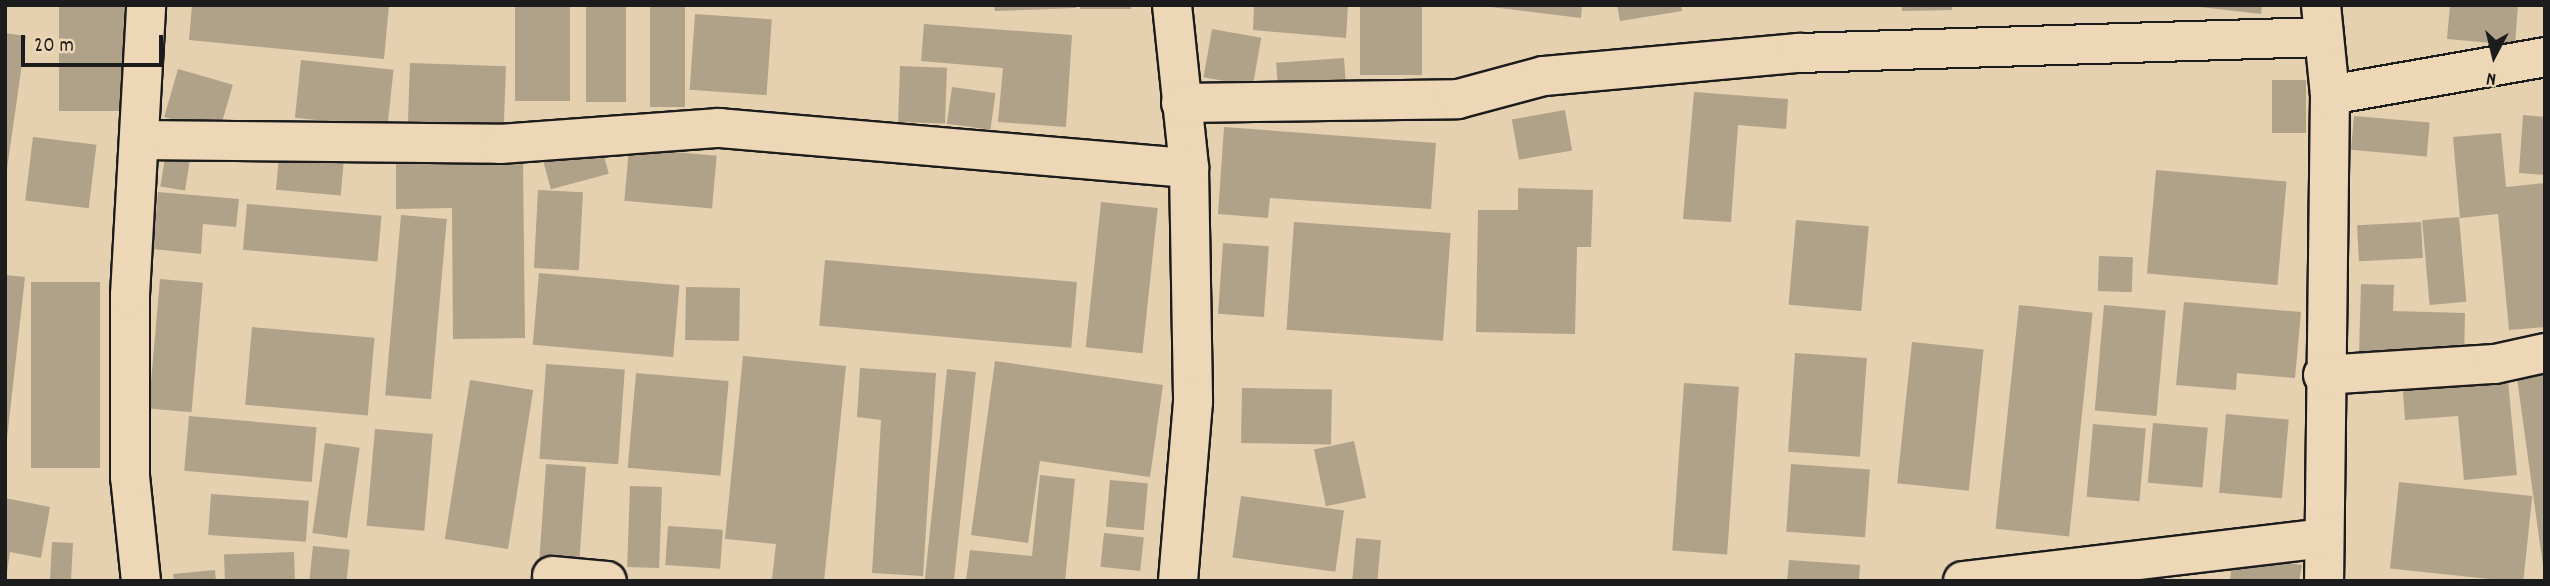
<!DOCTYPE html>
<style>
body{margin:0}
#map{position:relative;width:2550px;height:586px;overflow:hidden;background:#e5d0b0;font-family:Dekko,sans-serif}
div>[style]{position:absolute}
.building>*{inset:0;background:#b0a189;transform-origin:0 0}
.roads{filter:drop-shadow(2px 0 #1c1c1c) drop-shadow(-2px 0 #1c1c1c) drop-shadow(0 2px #1c1c1c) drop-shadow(0 -2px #1c1c1c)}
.minor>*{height:38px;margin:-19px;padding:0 19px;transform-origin:19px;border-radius:19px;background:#edd7b6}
span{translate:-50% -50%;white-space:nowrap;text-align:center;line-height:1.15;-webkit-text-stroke:5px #edd7b6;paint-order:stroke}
.frame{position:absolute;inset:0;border:7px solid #1c1c1c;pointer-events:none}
.north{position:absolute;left:2459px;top:21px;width:70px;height:70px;-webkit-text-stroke:5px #edd7b6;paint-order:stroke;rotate:187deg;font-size:19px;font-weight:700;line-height:28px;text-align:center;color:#1c1c1c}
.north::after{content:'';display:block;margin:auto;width:24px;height:32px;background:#1c1c1c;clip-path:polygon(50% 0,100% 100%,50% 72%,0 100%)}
.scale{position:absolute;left:21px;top:35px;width:142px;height:32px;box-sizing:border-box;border:4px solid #1c1c1c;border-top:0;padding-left:9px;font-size:21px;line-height:24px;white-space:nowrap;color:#1c1c1c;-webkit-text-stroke:5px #edd7b6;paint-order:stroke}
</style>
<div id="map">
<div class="building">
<i style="left:59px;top:5px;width:76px;height:106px"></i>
<i style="clip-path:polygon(192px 5px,389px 5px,384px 59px,189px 40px)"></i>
<i style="left:515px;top:5px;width:55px;height:96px"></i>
<i style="left:586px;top:5px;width:40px;height:97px"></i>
<i style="left:650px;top:5px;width:35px;height:102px"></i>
<i style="clip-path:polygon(994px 5px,1075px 5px,1076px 8px,995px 11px)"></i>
<i style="left:1080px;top:5px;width:51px;height:4px"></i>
<i style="clip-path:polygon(1254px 5px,1348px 5px,1346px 38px,1253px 30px)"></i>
<i style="left:1360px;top:5px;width:62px;height:70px"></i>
<i style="clip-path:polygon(1474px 5px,1582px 5px,1581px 18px)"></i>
<i style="clip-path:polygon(1617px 5px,1681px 5px,1682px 11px,1620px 21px)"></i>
<i style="clip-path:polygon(1902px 5px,1952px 5px,1952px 10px,1902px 11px)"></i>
<i style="clip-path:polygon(2183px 5px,2262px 5px,2261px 14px)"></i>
<i style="clip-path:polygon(2450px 5px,2518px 5px,2515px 45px,2447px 39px)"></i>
<i style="left:695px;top:14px;width:77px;height:76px;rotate:4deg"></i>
<i style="clip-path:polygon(924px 24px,1072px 35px,1066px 127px,998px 122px,1003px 68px,921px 61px)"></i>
<i style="left:1212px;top:29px;width:50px;height:49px;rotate:10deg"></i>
<i style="clip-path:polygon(5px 33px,26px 36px,7px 169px,5px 169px)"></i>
<i style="left:1344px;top:58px;width:31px;height:68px;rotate:86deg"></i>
<i style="left:301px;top:60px;width:93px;height:58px;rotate:6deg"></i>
<i style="left:410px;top:63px;width:96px;height:67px;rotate:2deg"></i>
<i style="left:900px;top:66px;width:47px;height:56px;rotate:2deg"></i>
<i style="left:178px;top:69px;width:57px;height:50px;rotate:16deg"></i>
<i style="left:2272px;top:80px;width:34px;height:53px"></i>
<i style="left:952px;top:87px;width:44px;height:37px;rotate:8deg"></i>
<i style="clip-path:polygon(1694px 92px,1788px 99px,1786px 129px,1738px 125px,1731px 222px,1683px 219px)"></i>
<i style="left:1565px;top:110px;width:41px;height:54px;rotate:80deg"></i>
<i style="clip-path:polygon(2523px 115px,2545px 117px,2545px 175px,2519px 173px)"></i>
<i style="left:2354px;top:116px;width:76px;height:34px;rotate:5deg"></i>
<i style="clip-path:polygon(1224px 127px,1436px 143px,1431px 209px,1270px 198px,1268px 218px,1218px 214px)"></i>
<i style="clip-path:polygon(2501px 133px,2506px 187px,2545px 183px,2545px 327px,2509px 330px,2498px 214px,2460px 218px,2453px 137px)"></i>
<i style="left:33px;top:137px;width:64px;height:64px;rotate:7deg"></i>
<i style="left:600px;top:141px;width:34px;height:60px;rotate:75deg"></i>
<i style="left:280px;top:144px;width:65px;height:46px;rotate:5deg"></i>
<i style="left:629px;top:148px;width:88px;height:53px;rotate:5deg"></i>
<i style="left:166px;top:151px;width:25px;height:36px;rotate:9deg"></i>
<i style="clip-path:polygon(523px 162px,525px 338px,453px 339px,452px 208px,396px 209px,396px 163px)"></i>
<i style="left:2156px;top:170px;width:131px;height:104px;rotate:5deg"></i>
<i style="clip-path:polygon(1518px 188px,1593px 190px,1591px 247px,1577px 247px,1575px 334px,1476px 332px,1478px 210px,1518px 210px)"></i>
<i style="left:538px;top:190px;width:45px;height:78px;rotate:3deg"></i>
<i style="clip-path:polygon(158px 192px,239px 199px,236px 227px,203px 224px,201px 254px,153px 249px)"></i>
<i style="left:1101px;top:202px;width:57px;height:146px;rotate:6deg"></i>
<i style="left:247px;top:204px;width:135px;height:46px;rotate:5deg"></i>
<i style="left:401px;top:215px;width:46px;height:181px;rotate:5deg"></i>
<i style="left:2459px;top:217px;width:85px;height:37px;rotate:85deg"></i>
<i style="left:1796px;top:220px;width:73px;height:85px;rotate:5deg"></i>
<i style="left:1294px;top:222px;width:157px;height:108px;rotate:4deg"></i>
<i style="left:2421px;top:222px;width:36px;height:64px;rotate:87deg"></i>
<i style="left:1223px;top:243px;width:46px;height:71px;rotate:4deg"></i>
<i style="left:2099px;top:256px;width:34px;height:35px;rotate:2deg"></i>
<i style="left:825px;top:260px;width:253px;height:66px;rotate:5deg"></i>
<i style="left:539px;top:273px;width:141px;height:72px;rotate:5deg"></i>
<i style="clip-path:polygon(5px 275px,25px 277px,7px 439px,5px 439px)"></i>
<i style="left:160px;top:279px;width:43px;height:130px;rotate:5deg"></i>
<i style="left:31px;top:282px;width:69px;height:186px"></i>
<i style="clip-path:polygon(2361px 284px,2394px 285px,2393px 311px,2465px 313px,2464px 358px,2359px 354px)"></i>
<i style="left:686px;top:287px;width:54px;height:53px;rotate:1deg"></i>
<i style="clip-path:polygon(2184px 302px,2301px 312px,2295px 378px,2237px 373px,2236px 390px,2176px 385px)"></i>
<i style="left:2019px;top:305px;width:74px;height:225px;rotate:6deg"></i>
<i style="left:2104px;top:305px;width:62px;height:106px;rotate:5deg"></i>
<i style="left:252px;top:327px;width:123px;height:78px;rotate:5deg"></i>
<i style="left:1912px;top:342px;width:72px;height:142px;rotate:6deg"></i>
<i style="left:1795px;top:353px;width:72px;height:99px;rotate:4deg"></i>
<i style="clip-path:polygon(743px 356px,846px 366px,824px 581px,772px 579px,776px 544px,725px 539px)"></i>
<i style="clip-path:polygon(995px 361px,1163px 385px,1150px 477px,1040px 461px,1028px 543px,971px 535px)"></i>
<i style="left:546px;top:364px;width:79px;height:95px;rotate:4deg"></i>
<i style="clip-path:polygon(860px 368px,936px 373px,923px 576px,872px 573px,881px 420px,857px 417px)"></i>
<i style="clip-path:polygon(2545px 368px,2545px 566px,2543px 566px,2516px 371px)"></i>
<i style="left:947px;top:369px;width:29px;height:213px;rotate:6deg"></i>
<i style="clip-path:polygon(2507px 370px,2517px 475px,2464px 480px,2458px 416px,2405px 420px,2402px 379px)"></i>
<i style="left:636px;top:373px;width:93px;height:95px;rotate:5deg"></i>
<i style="left:470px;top:380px;width:64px;height:161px;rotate:9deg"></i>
<i style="left:1684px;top:383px;width:55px;height:168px;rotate:4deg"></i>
<i style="left:1242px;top:388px;width:90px;height:55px;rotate:1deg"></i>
<i style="left:2226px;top:414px;width:63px;height:79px;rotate:5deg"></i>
<i style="left:189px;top:416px;width:128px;height:55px;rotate:5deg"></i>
<i style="left:2153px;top:423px;width:55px;height:60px;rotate:5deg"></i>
<i style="left:2093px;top:424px;width:53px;height:73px;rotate:5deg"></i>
<i style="left:375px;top:429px;width:58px;height:97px;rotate:5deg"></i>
<i style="left:1354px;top:441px;width:58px;height:41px;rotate:78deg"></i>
<i style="left:325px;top:443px;width:35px;height:91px;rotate:8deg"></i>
<i style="left:546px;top:464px;width:40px;height:102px;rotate:4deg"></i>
<i style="left:1791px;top:464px;width:79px;height:68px;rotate:4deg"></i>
<i style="clip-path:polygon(1040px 475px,1075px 479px,1065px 581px,966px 581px,970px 550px,1032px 556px)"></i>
<i style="left:1110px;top:480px;width:38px;height:47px;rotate:5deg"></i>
<i style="left:2399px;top:482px;width:134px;height:87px;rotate:6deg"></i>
<i style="left:630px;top:486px;width:32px;height:81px;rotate:2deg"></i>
<i style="left:211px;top:494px;width:98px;height:41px;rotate:4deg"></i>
<i style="left:1241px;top:496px;width:104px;height:62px;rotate:8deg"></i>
<i style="clip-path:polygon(5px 498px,50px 507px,41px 558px,10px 552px,7px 572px)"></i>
<i style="left:668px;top:526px;width:55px;height:39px;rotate:4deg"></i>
<i style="left:1104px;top:533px;width:40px;height:34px;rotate:6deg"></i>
<i style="left:1356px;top:538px;width:25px;height:42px;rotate:5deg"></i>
<i style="left:52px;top:542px;width:21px;height:39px;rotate:3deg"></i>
<i style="left:313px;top:546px;width:37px;height:35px;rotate:6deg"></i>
<i style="left:294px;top:552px;width:29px;height:70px;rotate:88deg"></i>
<i style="clip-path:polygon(2233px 555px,2302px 565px,2299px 581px,2230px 581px)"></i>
<i style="clip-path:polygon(1789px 560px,1860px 565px,1859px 581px,1787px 581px)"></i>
<i style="clip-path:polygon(215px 570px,216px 581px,174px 581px,173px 574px)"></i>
</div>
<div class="roads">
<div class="minor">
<i style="left:1172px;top:5px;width:164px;rotate:84deg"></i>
<i style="left:1189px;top:168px;width:234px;rotate:89deg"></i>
<i style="left:1193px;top:402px;width:180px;rotate:94.8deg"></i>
<i style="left:2321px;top:5px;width:90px;rotate:84.3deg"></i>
<i style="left:2330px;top:95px;width:486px;rotate:90.7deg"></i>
<i style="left:2330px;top:95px;width:218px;rotate:-10deg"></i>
<i style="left:1181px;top:103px;width:277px;rotate:-0.8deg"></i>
<i style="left:1458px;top:99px;width:89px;rotate:-15deg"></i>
<i style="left:1544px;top:76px;width:256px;rotate:-5.2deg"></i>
<i style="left:1799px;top:53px;width:524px;rotate:-1.75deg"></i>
<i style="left:139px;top:140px;width:361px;rotate:0.6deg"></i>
<i style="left:500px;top:144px;width:220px;rotate:-4.2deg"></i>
<i style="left:719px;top:128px;width:472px;rotate:4.9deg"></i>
<i style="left:2323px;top:375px;width:172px;rotate:-3.7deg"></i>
<i style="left:2495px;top:364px;width:51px;rotate:-12.4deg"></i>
<i style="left:552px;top:576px;width:55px;rotate:5.2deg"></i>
<i style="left:141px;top:581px;width:105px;rotate:-96deg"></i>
<i style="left:130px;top:477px;width:182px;rotate:-90deg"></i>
<i style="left:130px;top:295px;width:290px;rotate:-86.8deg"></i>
<i style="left:1963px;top:581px;width:363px;rotate:-6.8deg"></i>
</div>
</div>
<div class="frame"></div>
<div class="north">N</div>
<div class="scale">20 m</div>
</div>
